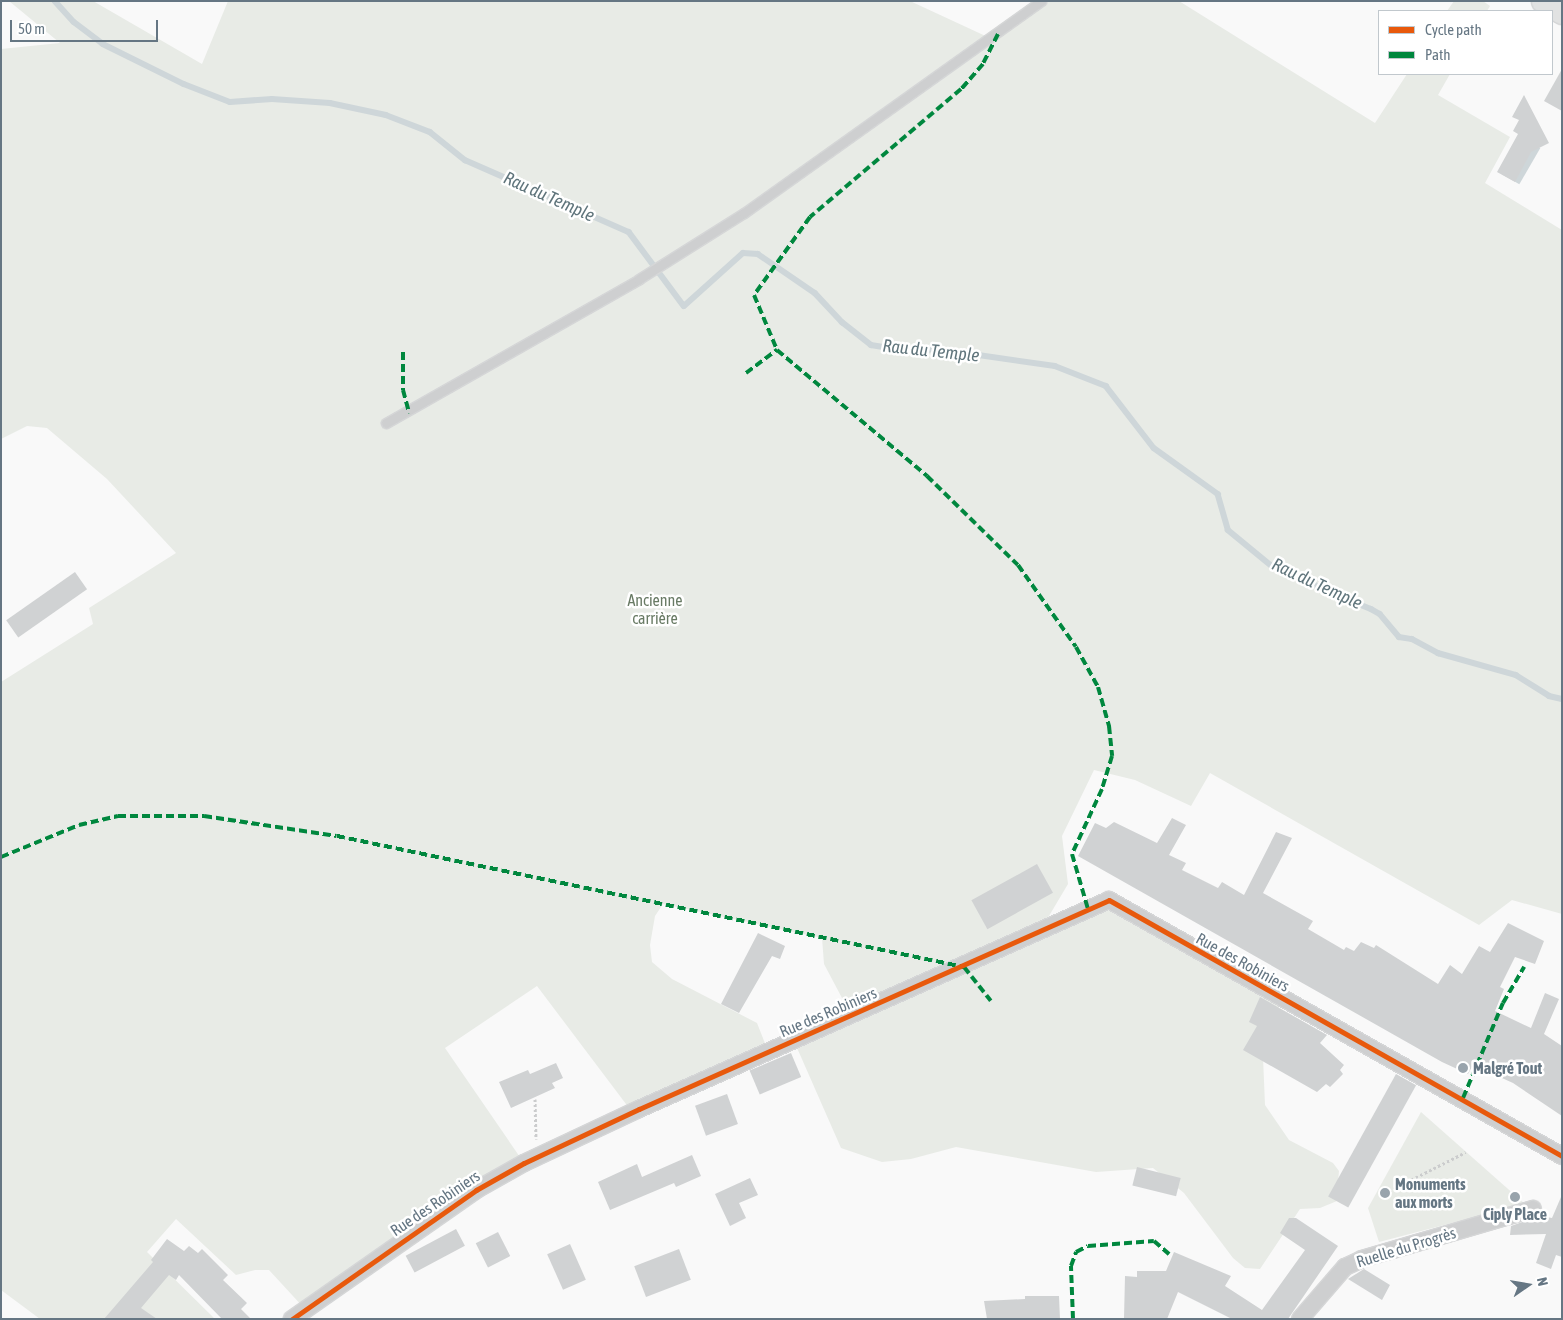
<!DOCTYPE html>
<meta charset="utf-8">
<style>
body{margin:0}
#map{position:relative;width:1563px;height:1320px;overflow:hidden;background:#f9f9f9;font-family:"Asap Condensed",sans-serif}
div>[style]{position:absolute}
.green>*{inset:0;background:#e8ebe6}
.water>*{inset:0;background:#ced6d9;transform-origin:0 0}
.stream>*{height:5.5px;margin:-2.75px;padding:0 2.75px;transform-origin:2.75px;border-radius:2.75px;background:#ced6d9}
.building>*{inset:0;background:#d0d2d3;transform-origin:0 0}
.path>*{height:3px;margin-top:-1.5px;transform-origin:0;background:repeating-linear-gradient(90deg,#cbcccd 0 2.5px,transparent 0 5px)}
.roads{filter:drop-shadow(1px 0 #d5d6d7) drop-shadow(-1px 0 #d5d6d7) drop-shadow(0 1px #d5d6d7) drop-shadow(0 -1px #d5d6d7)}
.service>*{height:9px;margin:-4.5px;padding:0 4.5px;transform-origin:4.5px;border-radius:4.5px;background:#cecfd0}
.minor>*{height:16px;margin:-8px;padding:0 8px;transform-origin:8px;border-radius:8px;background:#cecfd0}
.secondary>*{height:24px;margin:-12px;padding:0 12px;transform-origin:12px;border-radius:12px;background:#e1e2e2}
.quiet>*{height:4px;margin-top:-2px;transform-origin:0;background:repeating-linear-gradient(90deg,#00873e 0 8px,transparent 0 12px)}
.cycleway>*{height:5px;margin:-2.5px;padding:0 2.5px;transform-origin:2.5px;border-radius:2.5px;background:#e8590c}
.dots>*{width:14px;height:14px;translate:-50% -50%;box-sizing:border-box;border:2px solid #fff;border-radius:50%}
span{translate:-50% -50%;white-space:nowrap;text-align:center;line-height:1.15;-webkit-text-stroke:5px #fff;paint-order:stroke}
.park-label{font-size:16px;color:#687a64}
.street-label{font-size:16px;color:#657683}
.poi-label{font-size:16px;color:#657683;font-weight:700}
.left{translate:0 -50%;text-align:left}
.water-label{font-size:18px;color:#60757c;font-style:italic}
.frame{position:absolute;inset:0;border:2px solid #657683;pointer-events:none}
.legend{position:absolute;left:1378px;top:10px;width:175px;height:65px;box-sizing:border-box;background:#fff;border:1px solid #c1c8cd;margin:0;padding:6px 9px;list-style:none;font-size:15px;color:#657683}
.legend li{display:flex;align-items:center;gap:10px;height:25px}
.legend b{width:25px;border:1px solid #c1c8cd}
.north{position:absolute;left:1503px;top:1260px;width:50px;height:50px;-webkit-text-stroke:4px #fff;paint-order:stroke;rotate:77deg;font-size:14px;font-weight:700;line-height:20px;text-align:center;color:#657683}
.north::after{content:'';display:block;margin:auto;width:18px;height:22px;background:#657683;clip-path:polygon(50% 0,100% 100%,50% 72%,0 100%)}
.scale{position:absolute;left:10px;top:20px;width:148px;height:22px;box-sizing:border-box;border:2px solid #657683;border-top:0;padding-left:6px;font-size:15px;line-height:18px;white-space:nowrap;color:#657683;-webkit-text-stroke:4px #fff;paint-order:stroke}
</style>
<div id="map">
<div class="green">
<i style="clip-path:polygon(9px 1px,93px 1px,202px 64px,228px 1px,910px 1px,992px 39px,1041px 1px,1179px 1px,1375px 123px,1407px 74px,1450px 74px,1438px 95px,1510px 137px,1485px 183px,1562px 230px,1562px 914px,1512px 900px,1479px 925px,1210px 773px,1191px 806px,1135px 780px,1094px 770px,1062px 836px,1068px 884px,1046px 921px,1042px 919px,1037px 929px,1109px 900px,1284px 998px,1270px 1023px,1263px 1057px,1265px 1105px,1289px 1140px,1333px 1163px,1339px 1171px,1338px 1182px,1337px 1201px,1320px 1208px,1300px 1209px,1260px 1269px,1245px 1268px,1233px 1258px,1184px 1193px,1153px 1168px,1096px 1172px,956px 1147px,911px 1159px,882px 1162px,841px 1148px,794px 1041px,851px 1015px,824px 964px,822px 938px,663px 904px,655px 916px,650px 945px,652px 962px,672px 979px,757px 1023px,768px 1051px,632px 1112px,537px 986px,445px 1048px,524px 1163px,304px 1308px,269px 1270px,255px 1270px,236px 1275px,176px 1219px,147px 1252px,215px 1319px,40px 1319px,1px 1290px,1px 682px,93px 624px,89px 608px,176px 553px,107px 479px,47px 428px,27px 426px,1px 439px,1px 49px,60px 43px)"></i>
<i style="clip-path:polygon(1454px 1px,1483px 1px,1490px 6px,1487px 11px,1447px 11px)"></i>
<i style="clip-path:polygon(1421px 1112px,1525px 1204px,1379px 1242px,1368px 1208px)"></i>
</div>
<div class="water">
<i style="left:1523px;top:138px;width:20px;height:42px;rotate:30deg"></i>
</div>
<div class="stream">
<i style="left:55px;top:1px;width:28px;rotate:48deg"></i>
<i style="left:74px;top:22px;width:36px;rotate:37deg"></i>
<i style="left:103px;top:44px;width:90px;rotate:26.3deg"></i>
<i style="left:184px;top:84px;width:49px;rotate:21.4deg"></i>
<i style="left:230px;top:102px;width:42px;rotate:-4.1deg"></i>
<i style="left:272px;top:99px;width:58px;rotate:3.9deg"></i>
<i style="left:330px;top:103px;width:57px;rotate:12.1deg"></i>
<i style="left:386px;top:115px;width:47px;rotate:21.1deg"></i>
<i style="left:430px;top:132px;width:45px;rotate:38.7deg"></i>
<i style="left:465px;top:160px;width:179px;rotate:23.7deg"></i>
<i style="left:629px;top:232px;width:92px;rotate:53.4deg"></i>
<i style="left:684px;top:306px;width:79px;rotate:-41.9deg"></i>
<i style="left:743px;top:253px;width:15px;rotate:4deg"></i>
<i style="left:758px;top:254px;width:69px;rotate:34.4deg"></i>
<i style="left:815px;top:293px;width:40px;rotate:47deg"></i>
<i style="left:842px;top:322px;width:37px;rotate:38deg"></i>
<i style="left:871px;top:345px;width:39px;rotate:9deg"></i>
<i style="left:910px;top:351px;width:27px;rotate:-4deg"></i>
<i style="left:937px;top:349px;width:119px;rotate:8.2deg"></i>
<i style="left:1055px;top:366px;width:55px;rotate:21.4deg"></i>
<i style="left:1106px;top:386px;width:78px;rotate:52.3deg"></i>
<i style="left:1154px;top:448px;width:79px;rotate:35.7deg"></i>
<i style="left:1218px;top:494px;width:37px;rotate:74deg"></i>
<i style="left:1228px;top:530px;width:57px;rotate:39.3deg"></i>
<i style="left:1272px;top:566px;width:13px;rotate:9deg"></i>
<i style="left:1285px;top:568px;width:45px;rotate:29.4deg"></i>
<i style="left:1324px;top:590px;width:51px;rotate:22deg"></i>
<i style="left:1371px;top:609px;width:10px;rotate:29deg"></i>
<i style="left:1380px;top:614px;width:30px;rotate:50deg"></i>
<i style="left:1399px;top:637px;width:13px;rotate:9deg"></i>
<i style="left:1412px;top:639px;width:30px;rotate:28deg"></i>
<i style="left:1438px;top:653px;width:81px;rotate:15.8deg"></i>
<i style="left:1516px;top:675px;width:39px;rotate:32deg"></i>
<i style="left:1549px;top:696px;width:13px;rotate:13deg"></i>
</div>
<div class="building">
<i style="clip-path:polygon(1562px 69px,1562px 111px,1544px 101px)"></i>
<i style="clip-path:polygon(1524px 95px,1549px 143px,1531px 152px,1515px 182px,1497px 172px,1518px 134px,1513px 131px,1519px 120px,1512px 117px)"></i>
<i style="left:75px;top:572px;width:21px;height:84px;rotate:55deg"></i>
<i style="clip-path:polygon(1172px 818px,1186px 825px,1169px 855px,1186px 863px,1182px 870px,1218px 888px,1222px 882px,1244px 895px,1276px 832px,1292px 838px,1263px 893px,1313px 921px,1308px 929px,1344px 950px,1346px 947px,1354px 951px,1361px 942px,1374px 948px,1376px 945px,1438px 984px,1450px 965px,1462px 974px,1479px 946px,1490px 952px,1508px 923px,1544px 941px,1535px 964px,1515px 957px,1500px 987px,1504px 989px,1495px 1011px,1531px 1028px,1545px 993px,1559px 999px,1544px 1034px,1562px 1046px,1562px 1116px,1513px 1083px,1473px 1065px,1468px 1074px,1442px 1062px,1078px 856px,1095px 823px,1106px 828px,1114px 822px,1157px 843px)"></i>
<i style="left:1037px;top:864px;width:33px;height:75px;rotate:61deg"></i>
<i style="clip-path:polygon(758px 933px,785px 946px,780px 959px,772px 956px,739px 1013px,721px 1004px)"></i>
<i style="clip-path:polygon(1260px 997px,1327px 1035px,1320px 1043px,1344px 1065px,1340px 1070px,1343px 1074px,1330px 1087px,1326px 1084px,1317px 1092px,1243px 1050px,1257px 1026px,1249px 1022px)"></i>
<i style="left:791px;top:1053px;width:26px;height:45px;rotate:67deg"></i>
<i style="clip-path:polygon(556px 1063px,563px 1078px,552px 1083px,555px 1088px,511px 1108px,499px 1082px,528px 1070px,530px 1074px)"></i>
<i style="left:1396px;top:1074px;width:23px;height:140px;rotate:29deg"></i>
<i style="left:727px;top:1094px;width:32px;height:34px;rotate:70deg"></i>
<i style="clip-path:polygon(692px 1155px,701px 1176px,676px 1187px,674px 1183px,610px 1210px,598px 1182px,637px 1164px,642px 1177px)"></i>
<i style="left:1137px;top:1167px;width:45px;height:19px;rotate:14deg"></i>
<i style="clip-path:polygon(750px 1178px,758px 1195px,739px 1203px,746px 1218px,730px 1226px,715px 1194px)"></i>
<i style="clip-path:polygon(1561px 1197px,1562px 1257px,1556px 1255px,1551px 1269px,1536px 1263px,1546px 1234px,1510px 1235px,1511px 1226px,1540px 1216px,1552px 1218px)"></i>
<i style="clip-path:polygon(1289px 1218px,1296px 1218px,1338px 1246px,1288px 1319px,1232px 1319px,1178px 1292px,1167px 1319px,1124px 1318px,1125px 1276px,1137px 1277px,1137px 1271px,1166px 1271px,1174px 1252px,1231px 1276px,1225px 1286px,1262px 1310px,1305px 1250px,1280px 1233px)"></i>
<i style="left:456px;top:1229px;width:19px;height:57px;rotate:62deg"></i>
<i style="left:498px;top:1232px;width:27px;height:25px;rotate:63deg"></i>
<i style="clip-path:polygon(167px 1239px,184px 1251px,189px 1246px,198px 1253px,202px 1249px,228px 1275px,223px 1280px,247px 1303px,241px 1309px,251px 1319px,222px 1319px,179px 1275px,176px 1280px,169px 1275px,141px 1308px,157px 1319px,104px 1319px,153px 1262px,151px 1260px)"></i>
<i style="left:570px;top:1244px;width:39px;height:25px;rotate:66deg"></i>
<i style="left:679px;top:1249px;width:33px;height:48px;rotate:69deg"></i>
<i style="clip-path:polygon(1364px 1269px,1390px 1285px,1382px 1300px,1348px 1279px)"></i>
<i style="clip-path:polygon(1025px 1296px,1059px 1296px,1060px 1319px,987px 1319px,984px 1301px,1025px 1299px)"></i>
</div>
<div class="path">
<i style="left:535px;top:1099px;width:40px;rotate:88.6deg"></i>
<i style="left:1389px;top:1191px;width:86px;rotate:-26.9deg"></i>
</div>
<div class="roads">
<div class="service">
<i style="left:386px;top:423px;width:291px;rotate:-29.6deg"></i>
<i style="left:639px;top:279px;width:124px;rotate:-32.2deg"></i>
<i style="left:744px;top:213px;width:365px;rotate:-35.5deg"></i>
</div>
<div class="minor">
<i style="left:292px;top:1319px;width:225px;rotate:-35deg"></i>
<i style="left:476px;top:1190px;width:55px;rotate:-29.4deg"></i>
<i style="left:524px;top:1163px;width:127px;rotate:-25.2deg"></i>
<i style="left:639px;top:1109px;width:514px;rotate:-23.97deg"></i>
<i style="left:1109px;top:900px;width:520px;rotate:29.47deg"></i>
<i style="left:1300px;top:1319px;width:69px;rotate:-49.1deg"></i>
<i style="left:1345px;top:1267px;width:19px;rotate:-25deg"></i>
<i style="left:1362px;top:1259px;width:178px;rotate:-16.3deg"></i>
</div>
<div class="secondary">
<i style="left:1544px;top:1px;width:21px;rotate:31deg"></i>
</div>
</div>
<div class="quiet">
<i style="left:998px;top:34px;width:34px;rotate:117deg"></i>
<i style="left:983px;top:64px;width:33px;rotate:131deg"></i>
<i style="left:961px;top:89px;width:198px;rotate:139.7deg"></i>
<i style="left:810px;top:217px;width:96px;rotate:125.7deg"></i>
<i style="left:754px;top:295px;width:60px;rotate:67.3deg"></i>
<i style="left:777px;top:350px;width:196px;rotate:40deg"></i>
<i style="left:927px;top:476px;width:127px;rotate:44.4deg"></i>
<i style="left:1018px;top:565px;width:100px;rotate:54.7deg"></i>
<i style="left:1076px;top:647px;width:46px;rotate:61.2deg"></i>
<i style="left:1098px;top:687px;width:41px;rotate:74.2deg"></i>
<i style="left:1109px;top:726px;width:30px;rotate:84deg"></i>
<i style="left:1112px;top:756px;width:34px;rotate:107deg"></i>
<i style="left:1102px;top:789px;width:72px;rotate:114.8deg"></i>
<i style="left:1072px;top:854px;width:57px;rotate:73.8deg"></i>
<i style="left:403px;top:352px;width:38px;rotate:90deg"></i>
<i style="left:403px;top:390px;width:24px;rotate:75deg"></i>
<i style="left:746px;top:373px;width:39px;rotate:-37deg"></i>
<i style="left:1px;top:857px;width:84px;rotate:-22.3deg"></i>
<i style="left:79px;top:825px;width:40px;rotate:-13deg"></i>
<i style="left:118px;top:816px;width:86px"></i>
<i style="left:204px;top:816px;width:134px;rotate:8.6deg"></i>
<i style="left:337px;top:836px;width:641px;rotate:11.8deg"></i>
<i style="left:964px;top:967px;width:43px;rotate:51.5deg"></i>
<i style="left:1463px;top:1098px;width:103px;rotate:-67.2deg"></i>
<i style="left:1503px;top:1003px;width:42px;rotate:-59.7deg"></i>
<i style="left:1073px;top:1319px;width:53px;rotate:-92.2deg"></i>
<i style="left:1071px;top:1266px;width:15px;rotate:-70deg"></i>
<i style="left:1076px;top:1252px;width:13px;rotate:-27deg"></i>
<i style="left:1088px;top:1246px;width:66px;rotate:-4.3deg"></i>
<i style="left:1154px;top:1241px;width:20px;rotate:41deg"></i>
</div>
<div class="cycleway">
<i style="left:292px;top:1319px;width:225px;rotate:-35deg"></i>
<i style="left:476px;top:1190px;width:55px;rotate:-29.4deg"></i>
<i style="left:524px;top:1163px;width:127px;rotate:-25.2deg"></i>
<i style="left:639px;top:1109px;width:514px;rotate:-23.97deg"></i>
<i style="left:1109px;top:900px;width:520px;rotate:29.47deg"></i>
</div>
<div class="dots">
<i style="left:1463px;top:1068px;background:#99a4ac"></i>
<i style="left:1385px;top:1193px;background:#99a4ac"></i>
<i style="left:1515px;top:1197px;background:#99a4ac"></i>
</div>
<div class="park-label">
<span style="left:655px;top:609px">Ancienne<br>carrière</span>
</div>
<div class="street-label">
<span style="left:1243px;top:962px;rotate:29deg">Rue des Robiniers</span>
<span style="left:828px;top:1012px;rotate:-23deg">Rue des Robiniers</span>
<span style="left:435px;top:1203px;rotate:-34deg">Rue des Robiniers</span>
<span style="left:1406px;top:1247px;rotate:-17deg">Ruelle du Progrès</span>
</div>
<div class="poi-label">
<span class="left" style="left:1473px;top:1068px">Malgré Tout</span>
<span class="left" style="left:1395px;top:1193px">Monuments<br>aux morts</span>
<span style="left:1515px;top:1214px">Ciply Place</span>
</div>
<div class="water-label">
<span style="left:549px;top:197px;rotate:24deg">Rau du Temple</span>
<span style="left:931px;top:351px;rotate:6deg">Rau du Temple</span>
<span style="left:1317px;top:584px;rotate:25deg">Rau du Temple</span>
</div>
<div class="frame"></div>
<ul class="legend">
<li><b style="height:6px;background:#e8590c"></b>Cycle path</li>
<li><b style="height:6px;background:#00873e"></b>Path</li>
</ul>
<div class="north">N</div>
<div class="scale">50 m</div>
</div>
